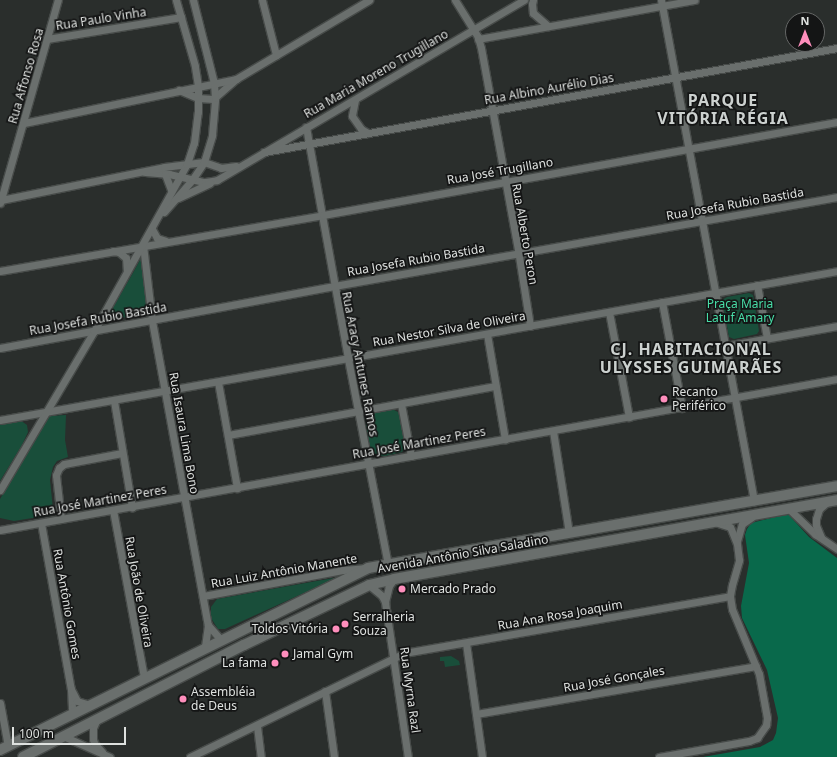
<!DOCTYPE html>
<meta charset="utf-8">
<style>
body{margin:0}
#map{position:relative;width:837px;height:757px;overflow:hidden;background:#2a2e2c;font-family:"Noto Sans",sans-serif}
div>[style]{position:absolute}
.green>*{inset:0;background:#194e3a}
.forest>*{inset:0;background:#09694b}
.roads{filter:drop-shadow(1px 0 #474b49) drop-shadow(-1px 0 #474b49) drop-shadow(0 1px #474b49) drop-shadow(0 -1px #474b49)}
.street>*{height:7px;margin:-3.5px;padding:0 3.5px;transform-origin:3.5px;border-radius:3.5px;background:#6a6f6d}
.secondary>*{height:10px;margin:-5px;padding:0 5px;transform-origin:5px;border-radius:5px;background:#6a6f6d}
.dots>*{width:11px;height:11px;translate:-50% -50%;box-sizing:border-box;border:2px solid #141515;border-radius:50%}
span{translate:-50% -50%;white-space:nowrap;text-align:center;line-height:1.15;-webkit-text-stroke:3.5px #141515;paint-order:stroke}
.street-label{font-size:12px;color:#dee1df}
.park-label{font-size:12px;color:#48dea8}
.poi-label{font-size:12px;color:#dee1df}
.left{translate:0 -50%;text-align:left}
.right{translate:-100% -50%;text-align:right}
.district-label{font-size:16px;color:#ccd1cf;font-weight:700;letter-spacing:1px}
.north{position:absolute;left:785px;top:12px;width:40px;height:40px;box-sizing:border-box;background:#141515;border:1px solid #656766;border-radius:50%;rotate:0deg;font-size:11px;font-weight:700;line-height:16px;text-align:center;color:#dee1df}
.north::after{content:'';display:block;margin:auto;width:14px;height:18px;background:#fe8ebc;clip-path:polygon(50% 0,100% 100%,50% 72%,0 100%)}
.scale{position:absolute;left:12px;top:727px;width:114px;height:18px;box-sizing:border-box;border:2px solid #dee1df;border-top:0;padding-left:5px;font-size:12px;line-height:14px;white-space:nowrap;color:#dee1df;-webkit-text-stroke:3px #141515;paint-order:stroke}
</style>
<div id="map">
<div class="green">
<i style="clip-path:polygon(141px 258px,148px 314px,106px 320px,134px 271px)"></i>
<i style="clip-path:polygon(749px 293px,753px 295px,759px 331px,757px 334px,748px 336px,734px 339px,729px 337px,722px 300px,727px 297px)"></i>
<i style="clip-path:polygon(392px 409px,398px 412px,401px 420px,405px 448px,402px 452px,385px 456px,373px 456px,369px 452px,365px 418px,368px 413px)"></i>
<i style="clip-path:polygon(66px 415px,65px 440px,68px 457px,57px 461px,53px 467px,50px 480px,53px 509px,51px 515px,14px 521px,0 518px,0 499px,45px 422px,50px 416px)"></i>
<i style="clip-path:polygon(20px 420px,27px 425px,28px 432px,22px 445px,0 481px,0 424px)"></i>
<i style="clip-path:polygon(339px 577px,225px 629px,218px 629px,211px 618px,211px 607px,217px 599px)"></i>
<i style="clip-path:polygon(451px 656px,459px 661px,460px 665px,445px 667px,444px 661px,440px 661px,440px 657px)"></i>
</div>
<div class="forest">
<i style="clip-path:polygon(788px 514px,809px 537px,837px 558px,837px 757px,703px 757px,760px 747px,773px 740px,776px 733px,778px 718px,767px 670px,742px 618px,741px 606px,749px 563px,745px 535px,747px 529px,751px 523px)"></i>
</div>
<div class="roads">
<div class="street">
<i style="left:262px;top:0;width:57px;rotate:75.7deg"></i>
<i style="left:455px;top:0;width:44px;rotate:58.1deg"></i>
<i style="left:478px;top:37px;width:11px;rotate:75deg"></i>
<i style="left:481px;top:48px;width:205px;rotate:79.6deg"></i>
<i style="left:518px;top:250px;width:77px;rotate:81deg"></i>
<i style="left:533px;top:0;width:4px;rotate:104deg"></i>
<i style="left:532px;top:4px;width:9px;rotate:84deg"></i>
<i style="left:533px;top:13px;width:20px;rotate:41deg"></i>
<i style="left:661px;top:0;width:510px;rotate:79.48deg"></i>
<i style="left:47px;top:39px;width:136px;rotate:-9.3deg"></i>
<i style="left:478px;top:39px;width:220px;rotate:-10.2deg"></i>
<i style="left:179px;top:90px;width:21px;rotate:23deg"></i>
<i style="left:198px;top:98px;width:15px;rotate:4deg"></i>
<i style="left:213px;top:99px;width:30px;rotate:-41deg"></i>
<i style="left:236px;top:79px;width:155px;rotate:-30.7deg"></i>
<i style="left:355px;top:100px;width:16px;rotate:101deg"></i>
<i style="left:352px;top:116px;width:16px;rotate:55deg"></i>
<i style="left:361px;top:129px;width:8px;rotate:30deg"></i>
<i style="left:24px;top:123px;width:217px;rotate:-11.7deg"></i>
<i style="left:306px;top:127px;width:236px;rotate:79.7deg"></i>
<i style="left:348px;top:359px;width:209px;rotate:79deg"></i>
<i style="left:264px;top:152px;width:582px;rotate:-10.29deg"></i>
<i style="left:145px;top:172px;width:24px;rotate:5deg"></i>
<i style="left:169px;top:174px;width:37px;rotate:13deg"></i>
<i style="left:205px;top:182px;width:12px;rotate:-9deg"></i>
<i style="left:217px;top:180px;width:356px;rotate:-30.4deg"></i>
<i style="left:165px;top:174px;width:17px;rotate:69deg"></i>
<i style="left:178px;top:198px;width:35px;rotate:-25deg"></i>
<i style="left:1px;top:200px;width:166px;rotate:-11.4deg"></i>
<i style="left:164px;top:167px;width:40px;rotate:-7.1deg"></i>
<i style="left:204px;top:162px;width:18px;rotate:19deg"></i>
<i style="left:221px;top:168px;width:15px;rotate:-8deg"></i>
<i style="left:0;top:203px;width:211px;rotate:-74.1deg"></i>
<i style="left:164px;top:212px;width:43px;rotate:-48.8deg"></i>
<i style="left:192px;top:180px;width:22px;rotate:-56deg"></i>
<i style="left:204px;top:162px;width:28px;rotate:-73deg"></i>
<i style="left:212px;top:135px;width:37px;rotate:-85deg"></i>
<i style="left:215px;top:98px;width:15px;rotate:-94deg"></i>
<i style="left:214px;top:83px;width:86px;rotate:-104.2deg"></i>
<i style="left:152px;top:229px;width:10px;rotate:61deg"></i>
<i style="left:157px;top:238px;width:9px;rotate:18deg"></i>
<i style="left:143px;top:245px;width:77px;rotate:83.2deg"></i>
<i style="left:152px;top:321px;width:309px;rotate:79.6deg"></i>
<i style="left:208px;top:625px;width:22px;rotate:98deg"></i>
<i style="left:113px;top:251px;width:6px;rotate:9deg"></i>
<i style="left:119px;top:252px;width:9px;rotate:41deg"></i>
<i style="left:126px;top:258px;width:13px;rotate:86deg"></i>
<i style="left:0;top:271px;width:328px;rotate:-9.8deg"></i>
<i style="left:323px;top:215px;width:522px;rotate:-10.26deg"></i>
<i style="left:757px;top:285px;width:54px;rotate:79.3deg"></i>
<i style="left:662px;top:302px;width:108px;rotate:79.3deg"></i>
<i style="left:609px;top:312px;width:107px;rotate:79.2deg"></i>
<i style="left:487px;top:334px;width:107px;rotate:80.3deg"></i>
<i style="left:725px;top:346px;width:114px;rotate:-10.1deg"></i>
<i style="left:0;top:348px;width:340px;rotate:-10.5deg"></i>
<i style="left:334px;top:286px;width:511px;rotate:-10.03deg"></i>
<i style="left:218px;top:382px;width:108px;rotate:79.8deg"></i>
<i style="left:114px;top:401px;width:108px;rotate:80.4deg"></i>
<i style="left:401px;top:404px;width:53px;rotate:79.1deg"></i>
<i style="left:0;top:420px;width:850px;rotate:-10.09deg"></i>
<i style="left:553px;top:431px;width:103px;rotate:81.1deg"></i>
<i style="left:228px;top:435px;width:272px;rotate:-10.4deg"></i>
<i style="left:0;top:490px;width:185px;rotate:-59.4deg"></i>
<i style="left:94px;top:331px;width:191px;rotate:-60.9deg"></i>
<i style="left:187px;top:164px;width:22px;rotate:-72deg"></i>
<i style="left:194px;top:143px;width:31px;rotate:-83deg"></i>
<i style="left:198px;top:112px;width:26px;rotate:-90deg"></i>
<i style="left:198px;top:86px;width:20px;rotate:-99deg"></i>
<i style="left:195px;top:66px;width:69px;rotate:-106.1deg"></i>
<i style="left:113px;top:510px;width:171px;rotate:79.5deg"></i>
<i style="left:790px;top:510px;width:35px;rotate:44deg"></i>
<i style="left:815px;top:534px;width:27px;rotate:34deg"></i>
<i style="left:61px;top:519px;width:44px;rotate:-96.5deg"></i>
<i style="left:56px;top:475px;width:8px;rotate:-67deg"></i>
<i style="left:59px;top:468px;width:6px;rotate:-39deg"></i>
<i style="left:64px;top:464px;width:59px;rotate:-10.7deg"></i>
<i style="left:41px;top:523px;width:169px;rotate:79.8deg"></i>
<i style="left:71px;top:689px;width:19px;rotate:87deg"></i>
<i style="left:72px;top:708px;width:5px;rotate:53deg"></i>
<i style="left:0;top:530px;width:851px;rotate:-10.23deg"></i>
<i style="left:821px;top:537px;width:13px;rotate:-113deg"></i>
<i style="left:816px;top:525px;width:6px;rotate:-90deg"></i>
<i style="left:816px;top:519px;width:10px;rotate:-73deg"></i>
<i style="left:819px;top:509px;width:11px;rotate:-41deg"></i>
<i style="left:737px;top:541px;width:18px;rotate:-74deg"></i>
<i style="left:742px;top:524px;width:12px;rotate:-35deg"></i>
<i style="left:394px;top:579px;width:9px;rotate:126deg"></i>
<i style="left:389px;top:586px;width:16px;rotate:104deg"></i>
<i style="left:385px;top:602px;width:157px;rotate:81.6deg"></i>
<i style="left:369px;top:585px;width:17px;rotate:40deg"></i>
<i style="left:382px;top:596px;width:7px;rotate:63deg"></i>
<i style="left:203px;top:596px;width:142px;rotate:-10.5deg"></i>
<i style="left:343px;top:570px;width:21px;rotate:-5deg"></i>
<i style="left:208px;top:625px;width:20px;rotate:49deg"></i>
<i style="left:466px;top:643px;width:115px;rotate:82deg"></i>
<i style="left:72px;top:691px;width:11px;rotate:63deg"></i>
<i style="left:77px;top:701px;width:14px;rotate:17deg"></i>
<i style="left:325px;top:691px;width:67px;rotate:82.2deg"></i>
<i style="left:0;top:703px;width:44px;rotate:79.5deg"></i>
<i style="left:476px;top:714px;width:284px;rotate:-9.7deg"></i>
<i style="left:97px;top:719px;width:10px;rotate:114deg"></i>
<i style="left:93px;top:728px;width:11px;rotate:90deg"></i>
<i style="left:93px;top:739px;width:4px;rotate:76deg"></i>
<i style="left:94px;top:743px;width:12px;rotate:48deg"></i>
<i style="left:257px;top:726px;width:31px;rotate:83deg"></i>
<i style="left:63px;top:736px;width:51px;rotate:24.1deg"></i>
<i style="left:190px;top:757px;width:238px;rotate:-25.9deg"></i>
<i style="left:404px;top:653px;width:331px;rotate:-9.9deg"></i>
<i style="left:659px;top:757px;width:91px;rotate:-10.1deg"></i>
<i style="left:749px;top:741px;width:9px;rotate:-21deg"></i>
<i style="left:757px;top:738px;width:16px;rotate:-55deg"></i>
<i style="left:766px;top:725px;width:7px;rotate:-82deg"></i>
<i style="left:767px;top:718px;width:45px;rotate:-100.3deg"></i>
<i style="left:759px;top:674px;width:70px;rotate:-112.6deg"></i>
<i style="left:732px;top:609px;width:13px;rotate:-99deg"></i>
<i style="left:730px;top:596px;width:11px;rotate:-80deg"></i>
<i style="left:732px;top:585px;width:26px;rotate:-74deg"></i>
<i style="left:739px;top:560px;width:16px;rotate:-97deg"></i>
<i style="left:737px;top:544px;width:18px;rotate:-112deg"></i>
<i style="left:730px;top:527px;width:13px;rotate:-162deg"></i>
</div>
<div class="secondary">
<i style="left:0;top:750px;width:411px;rotate:-26.3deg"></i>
<i style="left:368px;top:568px;width:476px;rotate:-9.9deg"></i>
<i style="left:23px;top:757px;width:248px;rotate:-26.9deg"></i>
<i style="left:244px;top:645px;width:139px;rotate:-25.6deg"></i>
<i style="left:369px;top:585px;width:26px;rotate:-13deg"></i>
<i style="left:394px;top:579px;width:450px;rotate:-10.1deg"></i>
</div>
</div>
<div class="dots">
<i style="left:664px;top:399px;background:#fe8ebc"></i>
<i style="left:402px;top:589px;background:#fe8ebc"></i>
<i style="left:345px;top:624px;background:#fe8ebc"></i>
<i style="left:336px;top:629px;background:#fe8ebc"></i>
<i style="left:285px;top:654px;background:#fe8ebc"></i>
<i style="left:275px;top:663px;background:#fe8ebc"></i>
<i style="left:183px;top:699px;background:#fe8ebc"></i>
</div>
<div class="street-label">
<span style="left:101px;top:19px;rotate:-9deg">Rua Paulo Vinha</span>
<span style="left:376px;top:74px;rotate:-30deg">Rua Maria Moreno Trugillano</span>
<span style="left:26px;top:76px;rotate:-74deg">Rua Affonso Rosa</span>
<span style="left:549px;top:89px;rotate:-10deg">Rua Albino Aurélio Dias</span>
<span style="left:500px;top:171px;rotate:-10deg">Rua José Trugillano</span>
<span style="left:735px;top:204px;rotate:-10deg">Rua Josefa Rubio Bastida</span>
<span style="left:525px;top:234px;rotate:80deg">Rua Alberto Peron</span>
<span style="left:416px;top:260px;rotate:-10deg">Rua Josefa Rubio Bastida</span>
<span style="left:98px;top:319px;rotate:-10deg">Rua Josefa Rubio Bastida</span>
<span style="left:449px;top:329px;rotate:-10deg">Rua Nestor Silva de Oliveira</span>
<span style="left:360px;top:364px;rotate:79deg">Rua Aracy Antunes Ramos</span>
<span style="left:184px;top:433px;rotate:80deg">Rua Isaura Lima Bono</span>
<span style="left:419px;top:443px;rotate:-10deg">Rua José Martinez Peres</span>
<span style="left:100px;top:501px;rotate:-10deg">Rua José Martinez Peres</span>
<span style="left:463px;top:554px;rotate:-10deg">Avenida Antônio Silva Saladino</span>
<span style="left:284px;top:571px;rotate:-10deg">Rua Luiz Antônio Manente</span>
<span style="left:139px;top:592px;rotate:80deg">Rua João de Oliveira</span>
<span style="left:67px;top:604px;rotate:80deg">Rua Antônio Gomes</span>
<span style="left:560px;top:615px;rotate:-10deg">Rua Ana Rosa Joaquim</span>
<span style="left:614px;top:679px;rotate:-10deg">Rua José Gonçales</span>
<span style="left:410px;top:690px;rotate:82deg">Rua Myrna Razl</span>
</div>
<div class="park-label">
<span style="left:740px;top:311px">Praça Maria<br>Latuf Amary</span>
</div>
<div class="poi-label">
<span class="left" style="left:672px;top:399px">Recanto<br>Periférico</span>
<span class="left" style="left:410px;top:589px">Mercado Prado</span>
<span class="left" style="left:353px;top:624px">Serralheria<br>Souza</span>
<span class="right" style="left:328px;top:629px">Toldos Vitória</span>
<span class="left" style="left:293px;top:654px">Jamal Gym</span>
<span class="right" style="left:267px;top:663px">La fama</span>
<span class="left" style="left:191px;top:699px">Assembléia<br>de Deus</span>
</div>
<div class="district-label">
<span style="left:723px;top:109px">PARQUE<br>VITÓRIA RÉGIA</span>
<span style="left:691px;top:358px">CJ. HABITACIONAL<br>ULYSSES GUIMARÃES</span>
</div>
<div class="north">N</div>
<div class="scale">100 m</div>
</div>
